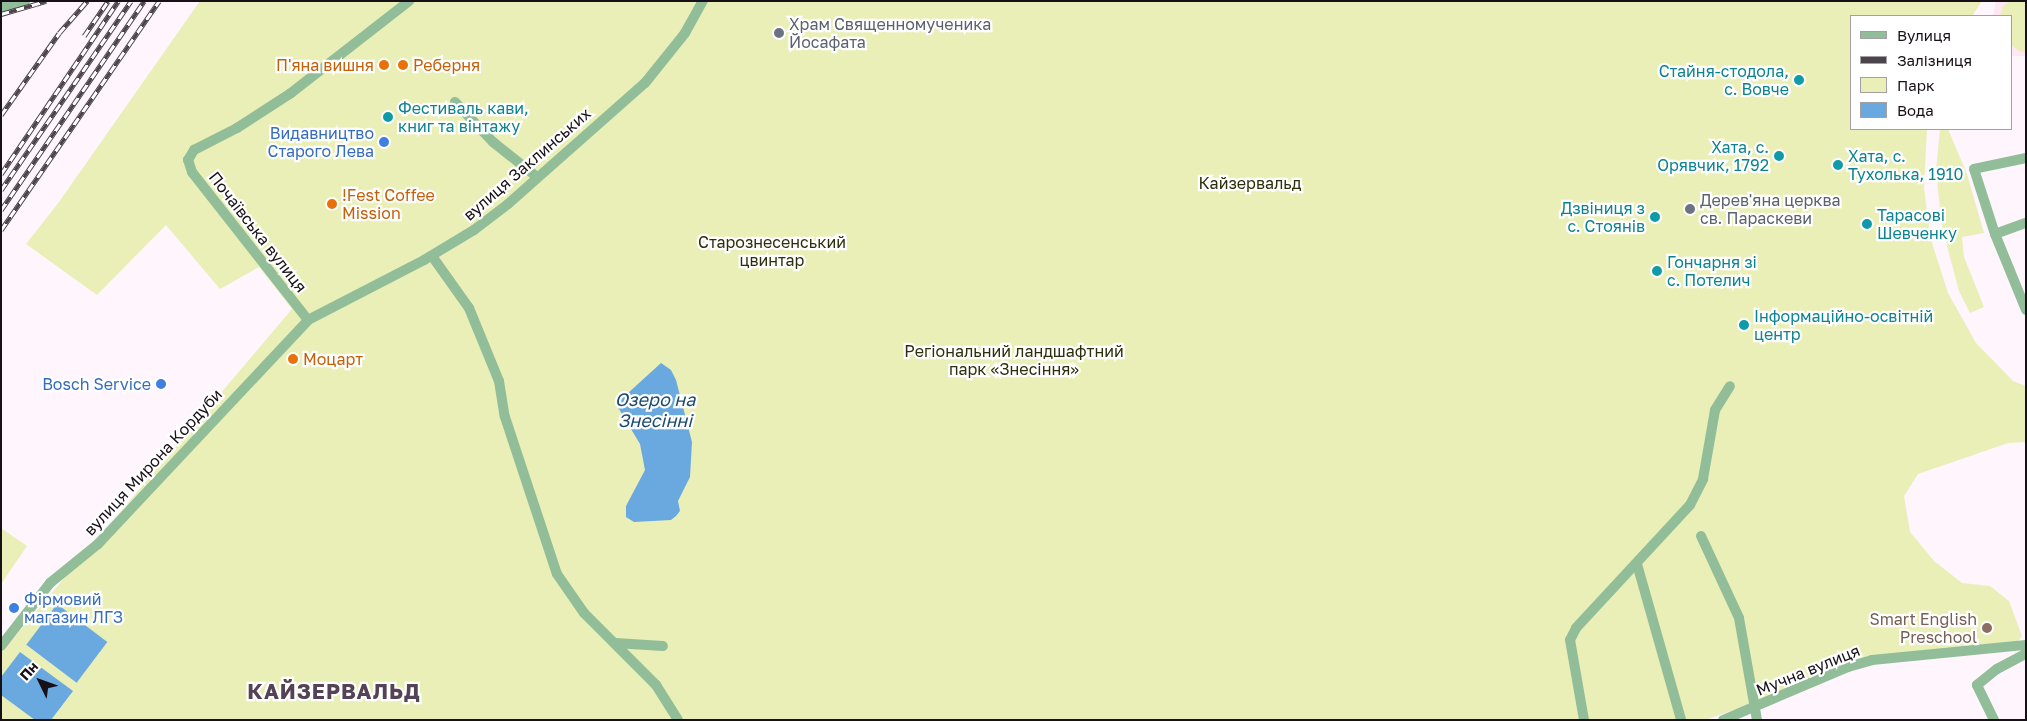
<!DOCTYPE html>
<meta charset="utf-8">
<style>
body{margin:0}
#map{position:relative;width:2027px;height:721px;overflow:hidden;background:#fef5fd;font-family:"Golos Text",sans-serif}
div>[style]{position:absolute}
.education>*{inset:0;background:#fee6f2}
.green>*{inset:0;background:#eaeeb7}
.water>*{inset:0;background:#69a9df;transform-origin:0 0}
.minor>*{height:10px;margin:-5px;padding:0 5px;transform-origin:5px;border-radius:5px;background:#91be98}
.rail>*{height:4.5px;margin-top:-2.25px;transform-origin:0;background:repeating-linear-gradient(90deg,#fff 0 8px,#4c444b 0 16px);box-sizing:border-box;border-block:1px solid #4c444b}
.dots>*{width:14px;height:14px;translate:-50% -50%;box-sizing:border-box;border:2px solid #fff;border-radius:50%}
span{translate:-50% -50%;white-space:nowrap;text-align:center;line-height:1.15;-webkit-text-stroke:4.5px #fff;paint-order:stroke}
.worship-label{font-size:16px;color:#5b616d}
.left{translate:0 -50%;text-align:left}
.food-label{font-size:16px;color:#c56008}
.right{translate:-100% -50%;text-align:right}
.culture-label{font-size:16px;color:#0d838f}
.shop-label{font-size:16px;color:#366cbe}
.street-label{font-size:16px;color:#181017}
.park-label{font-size:16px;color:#2d2e0a}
.education-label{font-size:16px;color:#785e54}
.water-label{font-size:18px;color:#1c4b70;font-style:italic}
.district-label{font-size:21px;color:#554254;font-weight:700;letter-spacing:1px}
.frame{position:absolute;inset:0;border:2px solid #181017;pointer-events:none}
.legend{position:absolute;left:1850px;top:15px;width:162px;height:115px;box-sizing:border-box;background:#fff;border:1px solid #a39fa2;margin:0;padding:6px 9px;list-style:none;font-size:15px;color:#181017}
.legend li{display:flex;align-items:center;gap:10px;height:25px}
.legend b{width:25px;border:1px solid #a39fa2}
.north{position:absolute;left:15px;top:656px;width:50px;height:50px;-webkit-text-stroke:4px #fff;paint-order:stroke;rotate:312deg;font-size:14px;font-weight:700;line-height:20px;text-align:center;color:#181017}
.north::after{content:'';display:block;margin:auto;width:18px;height:22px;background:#181017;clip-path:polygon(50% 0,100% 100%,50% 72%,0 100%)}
</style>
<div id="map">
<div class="education">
<i style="clip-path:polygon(1996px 1px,2026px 1px,2026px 56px,2011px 56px,2011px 16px,1993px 16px)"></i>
</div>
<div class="green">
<i style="clip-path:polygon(200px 1px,1982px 1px,1972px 16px,1851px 16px,1851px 129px,1927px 129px,1924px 188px,1931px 240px,1948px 293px,1976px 343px,2013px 381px,2026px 386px,2026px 442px,2008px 443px,1918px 474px,1904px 496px,1910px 532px,1934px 561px,1962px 583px,1990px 586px,2009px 601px,2022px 636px,2017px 642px,1893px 654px,1705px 720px,1px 720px,1px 653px,292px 309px,259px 267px,220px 289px,166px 225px,97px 295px,26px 244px,59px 202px)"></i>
<i style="clip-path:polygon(2010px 1px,2026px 1px,2026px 51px,2021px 52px,2011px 45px,2011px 16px,2000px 16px,2003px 6px)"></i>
<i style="clip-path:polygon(1940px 129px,1948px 129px,1967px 174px,1984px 233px,1962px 237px,1964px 257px,1984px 307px,1970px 313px,1959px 291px,1942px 227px,1936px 171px)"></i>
<i style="clip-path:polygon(1px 528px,27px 546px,1px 584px)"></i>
</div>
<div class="water">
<i style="clip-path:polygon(661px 363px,671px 370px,676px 380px,692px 442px,690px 477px,678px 501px,680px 511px,676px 516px,671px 520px,634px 522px,626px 517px,626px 506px,645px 470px,640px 444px,616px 404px)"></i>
<i style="left:57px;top:604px;width:63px;height:51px;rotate:37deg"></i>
<i style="clip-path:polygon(20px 652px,73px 691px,51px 720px,35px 720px,1px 695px,1px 677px)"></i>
</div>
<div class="minor">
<i style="left:1px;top:7px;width:25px;rotate:-14deg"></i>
<i style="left:455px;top:102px;width:55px;rotate:46.5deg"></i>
<i style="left:493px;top:142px;width:56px;rotate:38.5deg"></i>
<i style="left:2026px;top:158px;width:53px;rotate:168.1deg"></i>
<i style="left:1974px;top:169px;width:68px;rotate:72.1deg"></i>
<i style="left:1995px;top:234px;width:82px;rotate:67.8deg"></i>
<i style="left:1995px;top:234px;width:33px;rotate:-20deg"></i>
<i style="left:432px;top:256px;width:64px;rotate:54.6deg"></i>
<i style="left:469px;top:308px;width:79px;rotate:67.7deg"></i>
<i style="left:499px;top:381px;width:36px;rotate:81deg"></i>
<i style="left:505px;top:417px;width:165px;rotate:71.7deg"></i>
<i style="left:557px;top:574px;width:47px;rotate:55.3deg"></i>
<i style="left:584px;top:613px;width:102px;rotate:45deg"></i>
<i style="left:656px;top:685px;width:41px;rotate:57.8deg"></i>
<i style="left:308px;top:320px;width:188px;rotate:-128.1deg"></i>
<i style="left:192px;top:172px;width:13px;rotate:-108deg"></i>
<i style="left:188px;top:160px;width:12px;rotate:-59deg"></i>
<i style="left:194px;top:150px;width:48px;rotate:-27.1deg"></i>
<i style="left:237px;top:128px;width:64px;rotate:-32.9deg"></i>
<i style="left:291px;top:93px;width:150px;rotate:-37.9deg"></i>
<i style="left:1701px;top:536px;width:90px;rotate:65.1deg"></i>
<i style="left:1739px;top:618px;width:104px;rotate:80deg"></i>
<i style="left:1637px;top:564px;width:162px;rotate:74.2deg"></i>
<i style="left:615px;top:643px;width:48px;rotate:3.6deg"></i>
<i style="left:1px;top:646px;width:80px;rotate:-52.1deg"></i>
<i style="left:50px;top:583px;width:62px;rotate:-39.1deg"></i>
<i style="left:98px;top:544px;width:307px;rotate:-46.8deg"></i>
<i style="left:308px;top:320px;width:131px;rotate:-27.3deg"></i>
<i style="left:424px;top:260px;width:58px;rotate:-31deg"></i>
<i style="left:474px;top:230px;width:43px;rotate:-37.4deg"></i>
<i style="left:508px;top:204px;width:183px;rotate:-41.5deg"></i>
<i style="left:645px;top:83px;width:64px;rotate:-51.3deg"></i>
<i style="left:685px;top:33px;width:37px;rotate:-61deg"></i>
<i style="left:1584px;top:720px;width:81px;rotate:-99.9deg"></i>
<i style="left:1570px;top:640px;width:13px;rotate:-63deg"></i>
<i style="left:1576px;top:628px;width:168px;rotate:-47.2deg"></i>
<i style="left:1690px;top:505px;width:29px;rotate:-63deg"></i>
<i style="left:1703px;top:479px;width:70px;rotate:-80.1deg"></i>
<i style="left:1715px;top:410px;width:28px;rotate:-58deg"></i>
<i style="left:1723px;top:720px;width:136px;rotate:-23deg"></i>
<i style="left:1848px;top:667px;width:25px;rotate:-16deg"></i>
<i style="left:1872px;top:660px;width:155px;rotate:-5.6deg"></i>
<i style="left:1994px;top:720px;width:39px;rotate:-116deg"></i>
<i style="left:1977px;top:685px;width:26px;rotate:-39deg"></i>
<i style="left:1997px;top:669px;width:32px;rotate:-28deg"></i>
<i style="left:2025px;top:654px;width:4px;rotate:-76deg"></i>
</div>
<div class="rail">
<i style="left:1px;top:14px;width:47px;rotate:-16.1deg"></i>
<i style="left:84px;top:36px;width:42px;rotate:-55.6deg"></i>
<i style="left:1px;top:115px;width:100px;rotate:-54.7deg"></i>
<i style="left:59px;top:33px;width:43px;rotate:-48.8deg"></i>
<i style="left:1px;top:174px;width:209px;rotate:-55.9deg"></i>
<i style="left:1px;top:190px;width:229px;rotate:-55.5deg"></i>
<i style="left:1px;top:210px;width:253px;rotate:-55.6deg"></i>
<i style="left:1px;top:230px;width:278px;rotate:-55.4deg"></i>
</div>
<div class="dots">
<i style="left:779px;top:33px;background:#6b7280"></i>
<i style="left:384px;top:65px;background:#e8710a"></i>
<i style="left:403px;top:65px;background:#e8710a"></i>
<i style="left:1799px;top:80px;background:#0f9aa8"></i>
<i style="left:388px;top:117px;background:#0f9aa8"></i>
<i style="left:384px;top:142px;background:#3f7fe0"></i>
<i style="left:1779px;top:156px;background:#0f9aa8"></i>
<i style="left:1838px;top:165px;background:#0f9aa8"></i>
<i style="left:332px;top:204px;background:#e8710a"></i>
<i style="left:1690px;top:209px;background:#6b7280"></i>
<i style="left:1655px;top:217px;background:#0f9aa8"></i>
<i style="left:1867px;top:224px;background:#0f9aa8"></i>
<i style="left:1657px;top:271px;background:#0f9aa8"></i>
<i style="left:1744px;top:325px;background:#0f9aa8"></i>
<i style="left:293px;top:359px;background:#e8710a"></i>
<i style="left:161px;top:384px;background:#3f7fe0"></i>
<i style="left:14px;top:608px;background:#3f7fe0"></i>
<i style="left:1987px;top:628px;background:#8d6e63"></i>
</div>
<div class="worship-label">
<span class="left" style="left:789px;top:33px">Храм Священномученика<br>Йосафата</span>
<span class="left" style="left:1700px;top:209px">Дерев'яна церква<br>св. Параскеви</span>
</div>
<div class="food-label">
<span class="right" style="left:374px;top:65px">П'яна вишня</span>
<span class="left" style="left:413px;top:65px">Реберня</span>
<span class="left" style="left:342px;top:204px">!Fest Coffee<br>Mission</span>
<span class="left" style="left:303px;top:359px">Моцарт</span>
</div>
<div class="culture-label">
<span class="right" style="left:1789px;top:80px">Стайня-стодола,<br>с. Вовче</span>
<span class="left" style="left:398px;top:117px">Фестиваль кави,<br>книг та вінтажу</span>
<span class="right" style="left:1769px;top:156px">Хата, с.<br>Орявчик, 1792</span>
<span class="left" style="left:1848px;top:165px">Хата, с.<br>Тухолька, 1910</span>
<span class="right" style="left:1645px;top:217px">Дзвіниця з<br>с. Стоянів</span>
<span class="left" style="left:1877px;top:224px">Тарасові<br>Шевченку</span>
<span class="left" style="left:1667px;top:271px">Гончарня зі<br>с. Потелич</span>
<span class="left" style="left:1754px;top:325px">Інформаційно-освітній<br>центр</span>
</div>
<div class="shop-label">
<span class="right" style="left:374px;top:142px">Видавництво<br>Старого Лева</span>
<span class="right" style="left:151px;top:384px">Bosch Service</span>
<span class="left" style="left:24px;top:608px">Фірмовий<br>магазин ЛГЗ</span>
</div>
<div class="street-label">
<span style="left:527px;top:164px;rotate:-41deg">вулиця Заклинських</span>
<span style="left:258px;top:232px;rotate:52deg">Почаївська вулиця</span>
<span style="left:153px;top:462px;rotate:-47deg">вулиця Мирона Кордуби</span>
<span style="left:1808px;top:670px;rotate:-22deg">Мучна вулиця</span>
</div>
<div class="park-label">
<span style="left:1250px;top:183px">Кайзервальд</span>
<span style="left:772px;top:251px">Старознесенський<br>цвинтар</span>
<span style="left:1014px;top:360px">Регіональний ландшафтний<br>парк «Знесіння»</span>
</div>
<div class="education-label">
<span class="right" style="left:1977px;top:628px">Smart English<br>Preschool</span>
</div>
<div class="water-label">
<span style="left:655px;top:410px">Озеро на<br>Знесінні</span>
</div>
<div class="district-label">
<span style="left:334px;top:691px">КАЙЗЕРВАЛЬД</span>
</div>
<div class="frame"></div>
<ul class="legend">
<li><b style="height:6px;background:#91be98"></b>Вулиця</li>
<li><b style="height:6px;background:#4c444b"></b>Залізниця</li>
<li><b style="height:14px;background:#eaeeb7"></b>Парк</li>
<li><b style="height:14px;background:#69a9df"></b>Вода</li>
</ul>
<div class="north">Пн</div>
</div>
